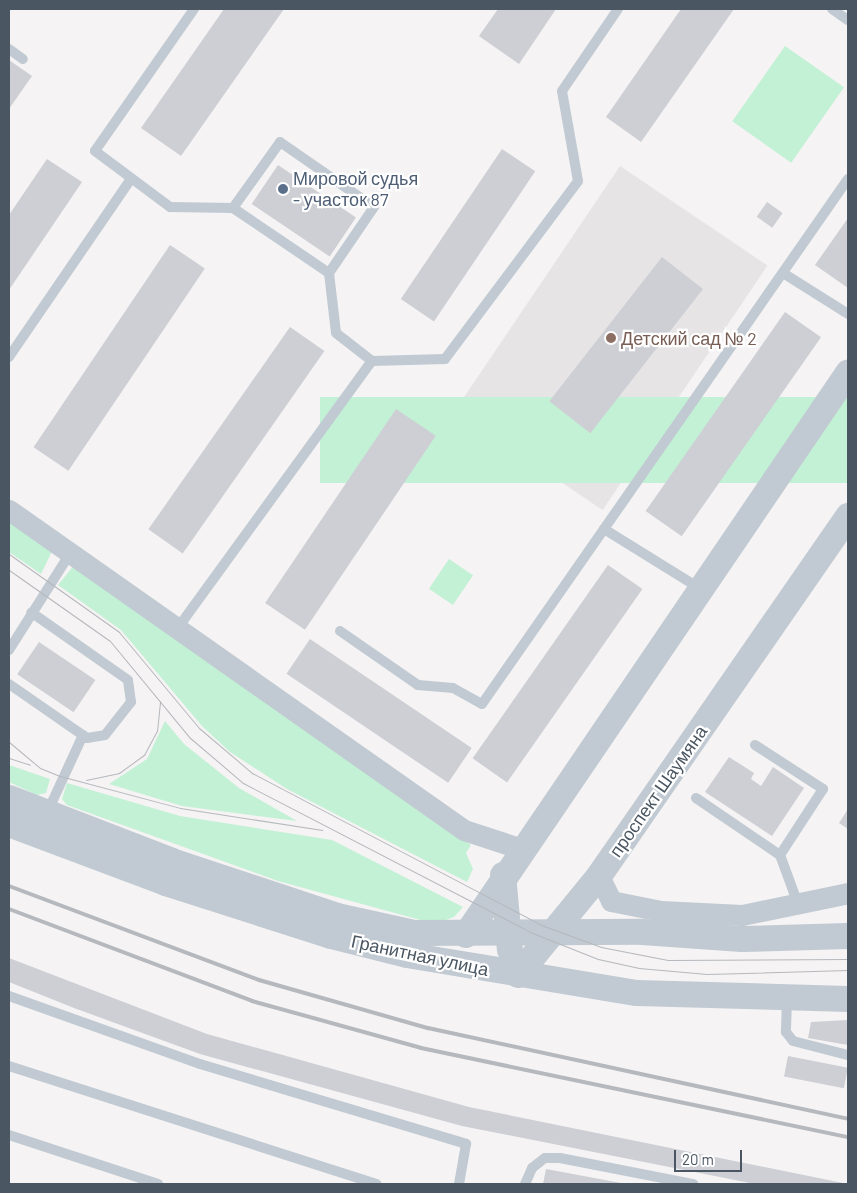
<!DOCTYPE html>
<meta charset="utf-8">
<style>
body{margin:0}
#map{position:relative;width:857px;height:1193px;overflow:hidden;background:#f5f3f3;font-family:Barlow,sans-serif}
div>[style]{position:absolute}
.education>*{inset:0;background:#e6e4e5;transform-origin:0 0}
.green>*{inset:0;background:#c3f1d5;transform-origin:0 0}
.building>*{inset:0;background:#cdcfd5;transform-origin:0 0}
.service>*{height:10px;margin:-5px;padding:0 5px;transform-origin:5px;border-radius:5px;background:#c1cad2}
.minor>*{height:21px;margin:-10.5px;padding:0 10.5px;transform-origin:10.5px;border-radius:10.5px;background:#c1cad2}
.tertiary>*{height:26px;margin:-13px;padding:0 13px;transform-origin:13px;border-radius:13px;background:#c1cad2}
.tram>*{height:1px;margin:-0.5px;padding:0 0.5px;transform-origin:0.5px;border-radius:0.5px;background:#b5b8bd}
.rail>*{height:4px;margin:-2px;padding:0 2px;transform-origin:2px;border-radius:2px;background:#b5b8bd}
.dots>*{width:14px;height:14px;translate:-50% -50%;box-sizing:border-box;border:2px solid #fff;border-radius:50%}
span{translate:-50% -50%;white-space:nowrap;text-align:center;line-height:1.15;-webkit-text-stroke:4.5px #fff;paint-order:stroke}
.service-label{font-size:18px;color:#4e5e75}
.left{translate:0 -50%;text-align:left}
.education-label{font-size:18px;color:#785e54}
.street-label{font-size:18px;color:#4a5661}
.frame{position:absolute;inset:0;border:10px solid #4a5661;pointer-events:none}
.scale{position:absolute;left:674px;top:1150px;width:68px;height:22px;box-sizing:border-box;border:2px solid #4a5661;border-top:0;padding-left:6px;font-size:15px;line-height:18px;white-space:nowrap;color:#4a5661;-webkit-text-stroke:4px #fff;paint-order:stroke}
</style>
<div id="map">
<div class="education">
<i style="left:620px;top:166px;width:178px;height:295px;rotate:34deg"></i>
</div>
<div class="green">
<i style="left:785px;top:46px;width:72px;height:92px;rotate:35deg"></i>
<i style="left:848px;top:397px;width:86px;height:528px;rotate:90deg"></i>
<i style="clip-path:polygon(9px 519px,53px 549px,41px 574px,9px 552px)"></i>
<i style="left:449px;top:559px;width:29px;height:36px;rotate:34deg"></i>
<i style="clip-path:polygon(75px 564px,471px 845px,466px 853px,473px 869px,467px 882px,287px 789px,230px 752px,202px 726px,121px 630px,58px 585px)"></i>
<i style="clip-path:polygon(165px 721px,184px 744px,239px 788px,297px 821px,182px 806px,109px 784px,147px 759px)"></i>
<i style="clip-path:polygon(9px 765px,50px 779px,46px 793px,37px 795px,9px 782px)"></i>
<i style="clip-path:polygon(67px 783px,180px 816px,332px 840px,463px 907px,454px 917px,435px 924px,278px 881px,67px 805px,62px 799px)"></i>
</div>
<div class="building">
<i style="clip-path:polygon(224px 9px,284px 9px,181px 156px,141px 128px)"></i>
<i style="clip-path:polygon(498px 9px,556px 9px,519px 64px,479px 36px)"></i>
<i style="clip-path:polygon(681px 9px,734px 9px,641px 142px,606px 117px)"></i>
<i style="clip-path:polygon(9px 60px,32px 76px,9px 109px)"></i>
<i style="left:502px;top:149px;width:40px;height:181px;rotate:34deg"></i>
<i style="clip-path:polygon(47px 159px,82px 182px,9px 290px,9px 215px)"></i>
<i style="left:278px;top:165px;width:94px;height:47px;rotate:34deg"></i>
<i style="left:767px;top:202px;width:19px;height:18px;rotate:35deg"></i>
<i style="clip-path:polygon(848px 218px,848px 288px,815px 265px)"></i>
<i style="left:170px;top:245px;width:42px;height:244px;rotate:34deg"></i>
<i style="left:662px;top:257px;width:52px;height:183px;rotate:38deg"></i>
<i style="left:785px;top:312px;width:44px;height:243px;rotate:35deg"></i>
<i style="left:290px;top:327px;width:42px;height:247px;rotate:35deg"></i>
<i style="left:396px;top:409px;width:48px;height:234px;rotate:34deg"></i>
<i style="left:608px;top:565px;width:42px;height:236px;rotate:35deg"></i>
<i style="left:310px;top:639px;width:195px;height:42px;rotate:34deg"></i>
<i style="left:39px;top:642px;width:68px;height:39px;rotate:34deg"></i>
<i style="clip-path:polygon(729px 757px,754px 773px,751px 779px,761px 786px,773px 767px,804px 788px,772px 836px,705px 792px)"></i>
<i style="clip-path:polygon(848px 809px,848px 829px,839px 823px)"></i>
<i style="clip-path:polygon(9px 958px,207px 1034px,469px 1107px,848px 1184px,755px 1184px,462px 1126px,200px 1054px,74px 1008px,9px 982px)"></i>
<i style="clip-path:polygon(848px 1020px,848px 1045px,808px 1038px,811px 1022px)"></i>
<i style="left:788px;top:1056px;width:61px;height:21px;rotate:11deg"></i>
<i style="clip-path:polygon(546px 1169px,621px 1183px,621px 1184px,543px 1184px)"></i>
</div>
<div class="service">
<i style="left:194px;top:9px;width:173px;rotate:124.9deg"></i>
<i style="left:95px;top:151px;width:94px;rotate:36.7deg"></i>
<i style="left:170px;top:207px;width:63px;rotate:0.9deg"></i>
<i style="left:233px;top:208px;width:81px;rotate:-54.5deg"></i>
<i style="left:280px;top:142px;width:114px;rotate:34.7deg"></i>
<i style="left:374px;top:207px;width:80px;rotate:124.3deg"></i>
<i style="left:329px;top:273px;width:60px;rotate:83.3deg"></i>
<i style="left:336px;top:333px;width:46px;rotate:37.9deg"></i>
<i style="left:372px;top:361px;width:73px;rotate:-1.6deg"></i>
<i style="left:445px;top:359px;width:222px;rotate:-53.2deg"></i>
<i style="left:578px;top:181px;width:91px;rotate:-100.1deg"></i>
<i style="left:562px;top:91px;width:99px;rotate:-55.7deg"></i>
<i style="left:832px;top:9px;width:19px;rotate:35deg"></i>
<i style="left:9px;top:49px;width:17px;rotate:36deg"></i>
<i style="left:233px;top:208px;width:116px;rotate:34.1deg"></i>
<i style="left:783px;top:273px;width:77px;rotate:32.2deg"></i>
<i style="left:9px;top:357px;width:214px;rotate:-55.6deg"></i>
<i style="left:604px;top:529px;width:112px;rotate:31.8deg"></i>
<i style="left:177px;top:629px;width:331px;rotate:-54deg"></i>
<i style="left:340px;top:631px;width:95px;rotate:34.7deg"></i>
<i style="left:418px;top:685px;width:35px;rotate:5deg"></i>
<i style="left:453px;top:688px;width:33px;rotate:29deg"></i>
<i style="left:482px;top:704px;width:640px;rotate:-55.12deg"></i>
<i style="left:9px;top:650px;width:116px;rotate:-57.7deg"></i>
<i style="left:9px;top:684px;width:95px;rotate:34.7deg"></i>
<i style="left:87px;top:738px;width:18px;rotate:-9deg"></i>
<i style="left:105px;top:735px;width:42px;rotate:-51.8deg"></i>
<i style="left:131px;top:702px;width:22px;rotate:-98deg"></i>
<i style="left:128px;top:680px;width:118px;rotate:-145deg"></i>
<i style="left:755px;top:745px;width:81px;rotate:32.9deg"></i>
<i style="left:823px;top:789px;width:79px;rotate:123.1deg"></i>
<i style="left:696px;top:798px;width:102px;rotate:34.2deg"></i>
<i style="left:780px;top:855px;width:52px;rotate:69.8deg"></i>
<i style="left:47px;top:813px;width:86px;rotate:-65.2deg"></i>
<i style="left:9px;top:996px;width:203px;rotate:19.6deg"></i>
<i style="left:200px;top:1064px;width:278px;rotate:16.7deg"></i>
<i style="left:466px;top:1144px;width:41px;rotate:99.9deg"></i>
<i style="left:787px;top:1000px;width:32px;rotate:92deg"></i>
<i style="left:786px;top:1032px;width:11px;rotate:52deg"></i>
<i style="left:793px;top:1041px;width:57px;rotate:14.3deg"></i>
<i style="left:9px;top:1066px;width:386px;rotate:17.8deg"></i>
<i style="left:9px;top:1135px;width:157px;rotate:18.2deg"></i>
<i style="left:525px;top:1184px;width:17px;rotate:-66deg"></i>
<i style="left:532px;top:1168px;width:16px;rotate:-38deg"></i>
<i style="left:545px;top:1158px;width:15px"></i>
<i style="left:560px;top:1158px;width:136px;rotate:11.1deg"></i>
</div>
<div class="minor">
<i style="left:9px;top:510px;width:556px;rotate:35.12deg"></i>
<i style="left:464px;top:830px;width:61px;rotate:18.1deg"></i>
<i style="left:599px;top:876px;width:28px;rotate:64deg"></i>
<i style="left:611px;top:901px;width:51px;rotate:11.3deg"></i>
<i style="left:661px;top:911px;width:81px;rotate:2.8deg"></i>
<i style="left:742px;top:915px;width:108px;rotate:-11.7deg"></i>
</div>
<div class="tertiary">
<i style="left:9px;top:798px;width:175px;rotate:21.1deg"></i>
<i style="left:172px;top:861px;width:174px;rotate:18.4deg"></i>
<i style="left:337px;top:916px;width:79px;rotate:12.4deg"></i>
<i style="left:414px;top:933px;width:228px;rotate:-0.3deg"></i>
<i style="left:642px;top:932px;width:100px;rotate:4deg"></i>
<i style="left:742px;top:939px;width:106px;rotate:-1.6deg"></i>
<i style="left:9px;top:824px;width:168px;rotate:20.6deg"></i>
<i style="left:166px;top:883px;width:173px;rotate:17.8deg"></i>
<i style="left:331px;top:936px;width:78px;rotate:14deg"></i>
<i style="left:407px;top:955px;width:233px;rotate:9.4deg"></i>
<i style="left:637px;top:993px;width:211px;rotate:1.6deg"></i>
<i style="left:503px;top:875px;width:75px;rotate:84.7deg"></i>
<i style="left:466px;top:935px;width:680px;rotate:-55.8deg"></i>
<i style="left:518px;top:975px;width:128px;rotate:-50.7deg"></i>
<i style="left:599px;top:876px;width:438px;rotate:-55.3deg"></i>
</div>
<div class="tram">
<i style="left:9px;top:554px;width:135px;rotate:35.3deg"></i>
<i style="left:119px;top:632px;width:125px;rotate:50.2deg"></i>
<i style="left:199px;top:728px;width:70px;rotate:40.3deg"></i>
<i style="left:252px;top:773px;width:330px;rotate:27.7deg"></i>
<i style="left:544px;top:926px;width:61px;rotate:20.2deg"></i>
<i style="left:601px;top:947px;width:68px;rotate:11deg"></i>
<i style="left:668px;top:960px;width:180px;rotate:-0.3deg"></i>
<i style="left:9px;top:570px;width:123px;rotate:35.1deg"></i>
<i style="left:110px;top:641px;width:124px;rotate:50.5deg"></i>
<i style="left:189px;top:737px;width:71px;rotate:40.4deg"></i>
<i style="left:243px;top:783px;width:323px;rotate:27.4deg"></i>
<i style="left:530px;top:932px;width:73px;rotate:21.7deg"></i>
<i style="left:598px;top:959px;width:42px;rotate:12.4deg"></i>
<i style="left:639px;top:968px;width:68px;rotate:5deg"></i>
<i style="left:707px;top:974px;width:141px;rotate:-1.6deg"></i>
<i style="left:9px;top:742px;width:40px;rotate:40deg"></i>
<i style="left:40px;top:768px;width:22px;rotate:22deg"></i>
<i style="left:60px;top:776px;width:124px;rotate:14.9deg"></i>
<i style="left:180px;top:808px;width:144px;rotate:8.8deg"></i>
<i style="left:9px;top:758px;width:22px;rotate:18deg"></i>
<i style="left:86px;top:780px;width:34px;rotate:-12deg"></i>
<i style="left:119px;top:773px;width:31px;rotate:-36deg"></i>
<i style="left:144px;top:755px;width:27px;rotate:-62deg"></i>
<i style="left:157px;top:731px;width:30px;rotate:-84deg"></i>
</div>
<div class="rail">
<i style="left:9px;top:886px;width:267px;rotate:20.6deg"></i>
<i style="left:259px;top:980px;width:176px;rotate:15.9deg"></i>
<i style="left:428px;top:1028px;width:430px;rotate:12.2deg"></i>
<i style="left:9px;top:909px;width:260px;rotate:20.7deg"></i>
<i style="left:252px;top:1001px;width:175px;rotate:15.5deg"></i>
<i style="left:421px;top:1048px;width:436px;rotate:11.8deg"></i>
</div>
<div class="dots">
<i style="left:283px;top:189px;background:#5c6f8a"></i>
<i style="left:611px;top:338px;background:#8d6e63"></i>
</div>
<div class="service-label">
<span class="left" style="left:293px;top:189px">Мировой судья<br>- участок 87</span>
</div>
<div class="education-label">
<span class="left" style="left:621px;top:338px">Детский сад № 2</span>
</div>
<div class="street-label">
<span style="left:658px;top:791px;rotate:-55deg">проспект Шаумяна</span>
<span style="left:420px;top:955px;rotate:12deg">Гранитная улица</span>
</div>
<div class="frame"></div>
<div class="scale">20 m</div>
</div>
